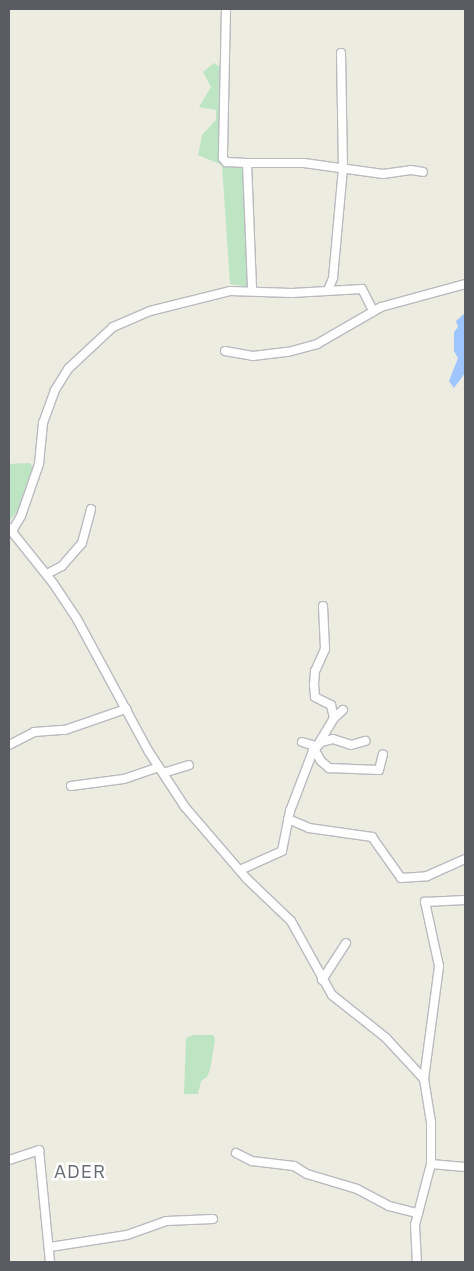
<!DOCTYPE html>
<style>
body{margin:0}
#map{position:relative;width:474px;height:1271px;overflow:hidden;background:#edece1;font-family:"IBM Plex Sans",sans-serif}
div>[style]{position:absolute}
.green>*{inset:0;background:#bde5c3}
.water>*{inset:0;background:#9fc5ff}
.roads{filter:drop-shadow(1px 0 #b9bac0) drop-shadow(-1px 0 #b9bac0) drop-shadow(0 1px #b9bac0) drop-shadow(0 -1px #b9bac0)}
.minor>*{height:8px;margin:-4px;padding:0 4px;transform-origin:4px;border-radius:4px;background:#fff}
span{translate:-50% -50%;white-space:nowrap;text-align:center;line-height:1.15;-webkit-text-stroke:5px #fff;paint-order:stroke}
.quarter-label{font-size:19px;color:#6a6e74;letter-spacing:1px}
.frame{position:absolute;inset:0;border:10px solid #595c62;pointer-events:none}
</style>
<div id="map">
<div class="green">
<i style="clip-path:polygon(214px 63px,221px 68px,220px 153px,229px 161px,246px 164px,250px 287px,230px 284px,222px 165px,198px 155px,202px 135px,216px 120px,216px 110px,199px 107px,211px 87px,203px 72px)"></i>
<i style="clip-path:polygon(30px 463px,34px 468px,18px 511px,9px 521px,9px 464px)"></i>
<i style="clip-path:polygon(193px 1035px,213px 1035px,215px 1040px,210px 1070px,207px 1077px,201px 1081px,198px 1094px,184px 1094px,186px 1038px)"></i>
</div>
<div class="water">
<i style="clip-path:polygon(465px 313px,465px 373px,454px 388px,449px 381px,458px 358px,454px 351px,454px 332px,458px 327px,456px 321px)"></i>
</div>
<div class="roads">
<div class="minor">
<i style="left:226px;top:9px;width:149px;rotate:91.2deg"></i>
<i style="left:223px;top:158px;width:5px;rotate:53deg"></i>
<i style="left:226px;top:162px;width:21px;rotate:3deg"></i>
<i style="left:247px;top:163px;width:126px;rotate:87.7deg"></i>
<i style="left:247px;top:163px;width:57px"></i>
<i style="left:304px;top:163px;width:80px;rotate:7.9deg"></i>
<i style="left:383px;top:174px;width:28px;rotate:-8deg"></i>
<i style="left:411px;top:170px;width:12px;rotate:9deg"></i>
<i style="left:328px;top:290px;width:13px;rotate:-67deg"></i>
<i style="left:333px;top:278px;width:110px;rotate:-84.8deg"></i>
<i style="left:343px;top:168px;width:115px;rotate:-91deg"></i>
<i style="left:225px;top:351px;width:28px;rotate:10deg"></i>
<i style="left:253px;top:356px;width:35px;rotate:-7deg"></i>
<i style="left:288px;top:352px;width:30px;rotate:-15deg"></i>
<i style="left:317px;top:344px;width:74px;rotate:-30deg"></i>
<i style="left:381px;top:307px;width:87px;rotate:-15.3deg"></i>
<i style="left:9px;top:528px;width:70px;rotate:51.3deg"></i>
<i style="left:53px;top:583px;width:43px;rotate:56.3deg"></i>
<i style="left:77px;top:619px;width:151px;rotate:61.6deg"></i>
<i style="left:149px;top:752px;width:66px;rotate:56.8deg"></i>
<i style="left:185px;top:807px;width:94px;rotate:49.3deg"></i>
<i style="left:246px;top:878px;width:62px;rotate:43.7deg"></i>
<i style="left:291px;top:921px;width:85px;rotate:61deg"></i>
<i style="left:332px;top:995px;width:69px;rotate:38.5deg"></i>
<i style="left:386px;top:1038px;width:56px;rotate:47.2deg"></i>
<i style="left:424px;top:1079px;width:44px;rotate:80.8deg"></i>
<i style="left:431px;top:1122px;width:42px;rotate:90deg"></i>
<i style="left:431px;top:1164px;width:63px;rotate:104.7deg"></i>
<i style="left:415px;top:1225px;width:37px;rotate:87deg"></i>
<i style="left:12px;top:531px;width:17px;rotate:-59deg"></i>
<i style="left:21px;top:516px;width:55px;rotate:-70.9deg"></i>
<i style="left:39px;top:464px;width:41px;rotate:-84.4deg"></i>
<i style="left:43px;top:423px;width:35px;rotate:-70deg"></i>
<i style="left:55px;top:390px;width:26px;rotate:-58deg"></i>
<i style="left:69px;top:368px;width:60px;rotate:-43deg"></i>
<i style="left:113px;top:327px;width:40px;rotate:-23.4deg"></i>
<i style="left:150px;top:311px;width:82px;rotate:-14deg"></i>
<i style="left:230px;top:291px;width:62px;rotate:1.8deg"></i>
<i style="left:292px;top:293px;width:70px;rotate:-3.3deg"></i>
<i style="left:362px;top:289px;width:25px;rotate:63deg"></i>
<i style="left:47px;top:574px;width:17px;rotate:-28deg"></i>
<i style="left:62px;top:566px;width:30px;rotate:-49deg"></i>
<i style="left:82px;top:543px;width:35px;rotate:-75deg"></i>
<i style="left:323px;top:606px;width:43px;rotate:87.3deg"></i>
<i style="left:325px;top:649px;width:24px;rotate:114deg"></i>
<i style="left:315px;top:671px;width:14px;rotate:94deg"></i>
<i style="left:314px;top:685px;width:12px;rotate:85deg"></i>
<i style="left:315px;top:697px;width:18px;rotate:27deg"></i>
<i style="left:331px;top:705px;width:13px;rotate:77deg"></i>
<i style="left:302px;top:742px;width:10px;rotate:17deg"></i>
<i style="left:312px;top:745px;width:18px;rotate:61deg"></i>
<i style="left:321px;top:761px;width:11px;rotate:41deg"></i>
<i style="left:329px;top:768px;width:50px;rotate:2.3deg"></i>
<i style="left:379px;top:770px;width:16px;rotate:-76deg"></i>
<i style="left:319px;top:743px;width:29px;rotate:-59deg"></i>
<i style="left:334px;top:718px;width:12px;rotate:-42deg"></i>
<i style="left:9px;top:745px;width:28px;rotate:-27deg"></i>
<i style="left:34px;top:732px;width:31px;rotate:-4deg"></i>
<i style="left:65px;top:730px;width:65px;rotate:-19deg"></i>
<i style="left:163px;top:773px;width:27px;rotate:-17deg"></i>
<i style="left:71px;top:786px;width:53px;rotate:-7.5deg"></i>
<i style="left:124px;top:779px;width:37px;rotate:-19deg"></i>
<i style="left:288px;top:819px;width:23px;rotate:23deg"></i>
<i style="left:309px;top:828px;width:64px;rotate:8.1deg"></i>
<i style="left:372px;top:837px;width:50px;rotate:54.7deg"></i>
<i style="left:401px;top:878px;width:26px;rotate:-4deg"></i>
<i style="left:427px;top:876px;width:42px;rotate:-24.1deg"></i>
<i style="left:240px;top:870px;width:46px;rotate:-24.3deg"></i>
<i style="left:282px;top:851px;width:41px;rotate:-78.7deg"></i>
<i style="left:290px;top:811px;width:64px;rotate:-69deg"></i>
<i style="left:313px;top:751px;width:12px;rotate:-48deg"></i>
<i style="left:321px;top:742px;width:12px;rotate:-14deg"></i>
<i style="left:333px;top:739px;width:19px;rotate:18deg"></i>
<i style="left:351px;top:745px;width:15px;rotate:-16deg"></i>
<i style="left:322px;top:980px;width:44px;rotate:-57deg"></i>
<i style="left:424px;top:1079px;width:114px;rotate:-82.4deg"></i>
<i style="left:439px;top:966px;width:66px;rotate:-102.3deg"></i>
<i style="left:425px;top:902px;width:40px;rotate:-2.9deg"></i>
<i style="left:236px;top:1153px;width:18px;rotate:27deg"></i>
<i style="left:252px;top:1161px;width:42px;rotate:6.8deg"></i>
<i style="left:294px;top:1166px;width:15px;rotate:32deg"></i>
<i style="left:307px;top:1174px;width:52px;rotate:16.7deg"></i>
<i style="left:357px;top:1189px;width:36px;rotate:28deg"></i>
<i style="left:389px;top:1206px;width:30px;rotate:14deg"></i>
<i style="left:9px;top:1160px;width:32px;rotate:-18deg"></i>
<i style="left:39px;top:1150px;width:113px;rotate:84.4deg"></i>
<i style="left:431px;top:1164px;width:34px;rotate:5deg"></i>
<i style="left:50px;top:1247px;width:78px;rotate:-8.9deg"></i>
<i style="left:127px;top:1235px;width:41px;rotate:-19.7deg"></i>
<i style="left:166px;top:1221px;width:47px;rotate:-2.4deg"></i>
</div>
</div>
<div class="quarter-label">
<span style="left:80px;top:1172px">ADER</span>
</div>
<div class="frame"></div>
</div>
